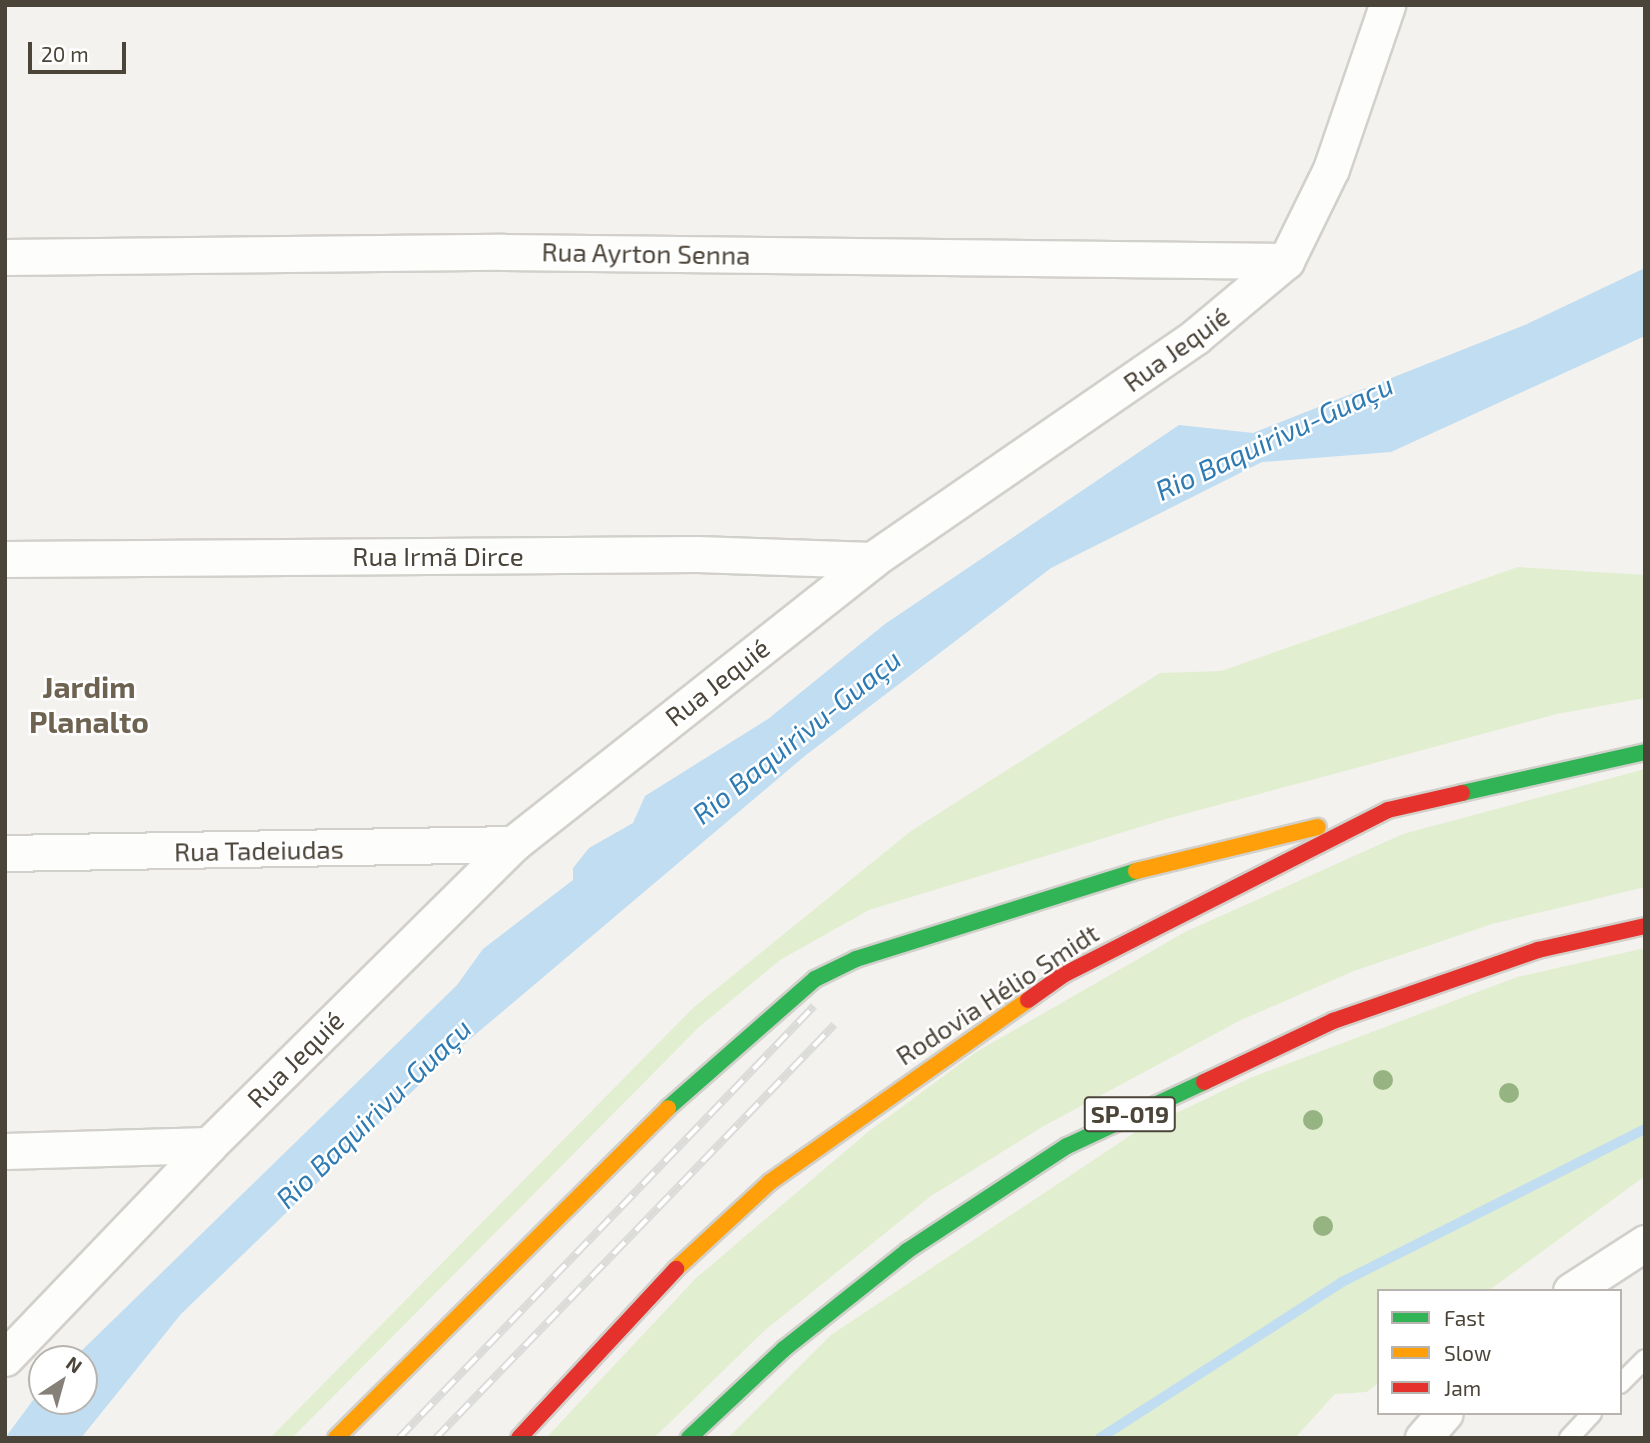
<!DOCTYPE html>
<meta charset="utf-8">
<style>
body{margin:0}
#map{position:relative;width:1650px;height:1443px;overflow:hidden;background:#f4f2ee;font-family:"Exo 2",sans-serif}
div>[style]{position:absolute}
.green>*{inset:0;background:#e1eecf}
.water>*{inset:0;background:#c0ddf1}
.stream>*{height:10px;margin:-5px;padding:0 5px;transform-origin:5px;border-radius:5px;background:#c0ddf1}
.roads{filter:drop-shadow(2px 0 #d2d0cb) drop-shadow(-2px 0 #d2d0cb) drop-shadow(0 2px #d2d0cb) drop-shadow(0 -2px #d2d0cb)}
.lane>*{height:18px;margin:-9px;padding:0 9px;transform-origin:9px;border-radius:9px;background:#fdfdfc}
.street>*{height:35px;margin:-17.5px;padding:0 17.5px;transform-origin:17.5px;border-radius:17.5px;background:#fdfdfc}
.fast>*{height:16px;margin:-8px;padding:0 8px;transform-origin:8px;border-radius:8px;background:#30b455}
.slow>*{height:16px;margin:-8px;padding:0 8px;transform-origin:8px;border-radius:8px;background:#ff9f0a}
.jam>*{height:16px;margin:-8px;padding:0 8px;transform-origin:8px;border-radius:8px;background:#e5322d}
.rail>*{height:8px;margin-top:-4px;transform-origin:0;background:repeating-linear-gradient(90deg,#fff 0 16px,#dbdbda 0 32px);box-sizing:border-box;border-block:2px solid #dbdbda}
.trees>*{width:20px;height:20px;margin:-10px;border-radius:50%;background:#96b382}
span{translate:-50% -50%;white-space:nowrap;text-align:center;line-height:1.15;-webkit-text-stroke:5px #fff;paint-order:stroke}
.shield-label span{padding:2px 5px;background:#fff;border:2px solid;border-radius:5px;-webkit-text-stroke-width:0}
.shield-label{font-size:24px;color:#4b4439;font-weight:700}
.street-label{font-size:26px;color:#4b4439}
.water-label{font-size:28px;color:#2e7ab2;font-style:italic}
.quarter-label{font-size:30px;color:#6e6250;font-weight:700}
.frame{position:absolute;inset:0;border:7px solid #4b4439;pointer-events:none}
.legend{position:absolute;left:1377px;top:1289px;width:245px;height:126px;box-sizing:border-box;background:#fff;border:2px solid #b7b4b0;margin:0;padding:9px 12px;list-style:none;font-size:21px;color:#4b4439}
.legend li{display:flex;align-items:center;gap:14px;height:35px}
.legend b{width:35px;border:2px solid #b7b4b0}
.north{position:absolute;left:28px;top:1345px;width:70px;height:70px;box-sizing:border-box;background:#fff;border:2px solid #b7b4b0;border-radius:50%;rotate:36deg;font-size:19px;font-weight:700;line-height:28px;text-align:center;color:#4b4439}
.north::after{content:'';display:block;margin:auto;width:24px;height:32px;background:#868178;clip-path:polygon(50% 0,100% 100%,50% 72%,0 100%)}
.scale{position:absolute;left:28px;top:42px;width:98px;height:32px;box-sizing:border-box;border:4px solid #4b4439;border-top:0;padding-left:9px;font-size:21px;line-height:24px;white-space:nowrap;color:#4b4439;-webkit-text-stroke:5px #fff;paint-order:stroke}
</style>
<div id="map">
<div class="green">
<i style="clip-path:polygon(1518px 567px,1645px 575px,1645px 698px,1557px 714px,1166px 819px,869px 910px,780px 960px,699px 1027px,292px 1438px,270px 1438px,694px 1007px,911px 831px,1160px 673px,1221px 671px)"></i>
<i style="clip-path:polygon(1645px 769px,1645px 887px,1492px 924px,1354px 971px,1241px 1020px,1042px 1127px,931px 1196px,764px 1331px,654px 1438px,546px 1438px,695px 1279px,868px 1132px,976px 1052px,1185px 932px,1403px 834px)"></i>
<i style="clip-path:polygon(1645px 948px,1645px 1176px,1488px 1291px,1379px 1291px,1379px 1382px,1367px 1392px,1335px 1394px,1295px 1438px,728px 1438px,831px 1335px,1134px 1133px,1250px 1078px,1517px 977px)"></i>
</div>
<div class="water">
<i style="clip-path:polygon(1645px 268px,1645px 336px,1391px 452px,1262px 462px,1051px 568px,806px 755px,444px 1061px,181px 1314px,81px 1438px,5px 1438px,42px 1388px,42px 1401px,84px 1401px,84px 1359px,73px 1359px,457px 985px,483px 949px,573px 880px,573px 868px,589px 848px,633px 823px,645px 796px,768px 719px,885px 624px,1179px 425px,1253px 433px,1527px 324px)"></i>
</div>
<div class="stream">
<i style="left:1100px;top:1438px;width:288px;rotate:-32.8deg"></i>
<i style="left:1342px;top:1282px;width:339px;rotate:-26.8deg"></i>
</div>
<div class="roads">
<div class="lane">
<i style="left:1620px;top:1384px;width:35px;rotate:-45deg"></i>
<i style="left:1569px;top:1438px;width:34px;rotate:-47deg"></i>
</div>
<div class="street">
<i style="left:5px;top:257px;width:498px;rotate:-0.6deg"></i>
<i style="left:503px;top:252px;width:783px;rotate:0.66deg"></i>
<i style="left:5px;top:559px;width:692px;rotate:-0.41deg"></i>
<i style="left:697px;top:554px;width:175px;rotate:2deg"></i>
<i style="left:5px;top:853px;width:508px;rotate:-1.01deg"></i>
<i style="left:5px;top:1151px;width:204px;rotate:-1.7deg"></i>
<i style="left:1571px;top:1291px;width:88px;rotate:-33deg"></i>
<i style="left:5px;top:1358px;width:295px;rotate:-46.2deg"></i>
<i style="left:209px;top:1145px;width:428px;rotate:-44.7deg"></i>
<i style="left:513px;top:844px;width:458px;rotate:-38.3deg"></i>
<i style="left:872px;top:560px;width:393px;rotate:-34.6deg"></i>
<i style="left:1195px;top:337px;width:119px;rotate:-39.9deg"></i>
<i style="left:1286px;top:261px;width:102px;rotate:-63.9deg"></i>
<i style="left:1331px;top:169px;width:173px;rotate:-71.1deg"></i>
<i style="left:1423px;top:1438px;width:33px;rotate:-49deg"></i>
</div>
<div class="fast">
<i style="left:1462px;top:793px;width:188px;rotate:-12.6deg"></i>
<i style="left:668px;top:1108px;width:196px;rotate:-41.3deg"></i>
<i style="left:815px;top:979px;width:46px;rotate:-26deg"></i>
<i style="left:856px;top:959px;width:294px;rotate:-17.4deg"></i>
<i style="left:689px;top:1438px;width:130px;rotate:-43.1deg"></i>
<i style="left:784px;top:1349px;width:157px;rotate:-38.5deg"></i>
<i style="left:907px;top:1251px;width:191px;rotate:-33.3deg"></i>
<i style="left:1067px;top:1146px;width:151px;rotate:-25deg"></i>
</div>
<div class="slow">
<i style="left:1136px;top:871px;width:187px;rotate:-13.6deg"></i>
<i style="left:676px;top:1269px;width:128px;rotate:-42.8deg"></i>
<i style="left:770px;top:1182px;width:316px;rotate:-35.2deg"></i>
<i style="left:336px;top:1438px;width:468px;rotate:-44.8deg"></i>
</div>
<div class="jam">
<i style="left:1028px;top:1000px;width:43px;rotate:-35.5deg"></i>
<i style="left:1063px;top:975px;width:364px;rotate:-26.9deg"></i>
<i style="left:1388px;top:810px;width:76px;rotate:-12.9deg"></i>
<i style="left:1204px;top:1082px;width:143px;rotate:-25.3deg"></i>
<i style="left:1333px;top:1021px;width:217px;rotate:-19.1deg"></i>
<i style="left:1538px;top:950px;width:110px;rotate:-12.6deg"></i>
<i style="left:519px;top:1438px;width:231px;rotate:-47.1deg"></i>
</div>
</div>
<div class="rail">
<i style="left:399px;top:1438px;width:599px;rotate:-46.15deg"></i>
<i style="left:436px;top:1438px;width:574px;rotate:-46.06deg"></i>
</div>
<div class="trees">
<i style="left:1383px;top:1080px"></i>
<i style="left:1509px;top:1093px"></i>
<i style="left:1313px;top:1120px"></i>
<i style="left:1323px;top:1226px"></i>
</div>
<div class="shield-label">
<span style="left:1130px;top:1114px">SP-019</span>
</div>
<div class="street-label">
<span style="left:646px;top:253px;rotate:1deg">Rua Ayrton Senna</span>
<span style="left:1176px;top:349px;rotate:-36deg">Rua Jequié</span>
<span style="left:438px;top:556px">Rua Irmã Dirce</span>
<span style="left:717px;top:682px;rotate:-38deg">Rua Jequié</span>
<span style="left:259px;top:850px;rotate:-1deg">Rua Tadeiudas</span>
<span style="left:997px;top:994px;rotate:-33deg">Rodovia Hélio Smidt</span>
<span style="left:295px;top:1059px;rotate:-45deg">Rua Jequié</span>
</div>
<div class="water-label">
<span style="left:1274px;top:437px;rotate:-25deg">Rio Baquirivu-Guaçu</span>
<span style="left:796px;top:736px;rotate:-39deg">Rio Baquirivu-Guaçu</span>
<span style="left:373px;top:1113px;rotate:-44deg">Rio Baquirivu-Guaçu</span>
</div>
<div class="quarter-label">
<span style="left:89px;top:703px">Jardim<br>Planalto</span>
</div>
<div class="frame"></div>
<ul class="legend">
<li><b style="height:9px;background:#30b455"></b>Fast</li>
<li><b style="height:9px;background:#ff9f0a"></b>Slow</li>
<li><b style="height:9px;background:#e5322d"></b>Jam</li>
</ul>
<div class="north">N</div>
<div class="scale">20 m</div>
</div>
